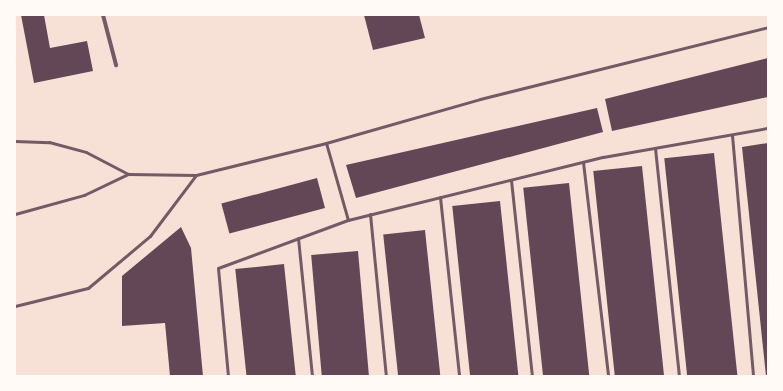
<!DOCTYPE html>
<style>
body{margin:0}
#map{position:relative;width:783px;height:391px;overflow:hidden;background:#f7e1d7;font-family:Arial,sans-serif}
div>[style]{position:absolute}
.building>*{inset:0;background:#644757;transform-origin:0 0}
.service>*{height:3px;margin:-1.5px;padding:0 1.5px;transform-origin:1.5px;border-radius:1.5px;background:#755966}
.minor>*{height:4px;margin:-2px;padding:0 2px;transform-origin:2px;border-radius:2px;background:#755966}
span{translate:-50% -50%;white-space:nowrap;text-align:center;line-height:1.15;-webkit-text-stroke:4px #fffaf5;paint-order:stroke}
.frame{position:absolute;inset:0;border:16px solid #fffaf5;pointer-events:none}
</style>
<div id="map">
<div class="building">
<i style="clip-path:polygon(21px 15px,44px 15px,50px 48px,87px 41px,93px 71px,34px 83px)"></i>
<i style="clip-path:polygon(364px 15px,419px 15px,425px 38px,373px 50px)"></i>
<i style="clip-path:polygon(768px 58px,768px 97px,612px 131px,605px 99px)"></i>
<i style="clip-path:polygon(597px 108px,603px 132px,356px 198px,346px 165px)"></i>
<i style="clip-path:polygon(768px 143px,768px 376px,766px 376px,742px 147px)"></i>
<i style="left:714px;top:153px;width:224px;height:50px;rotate:84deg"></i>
<i style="left:642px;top:166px;width:211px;height:49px;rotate:84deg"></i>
<i style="left:317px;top:178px;width:31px;height:99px;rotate:75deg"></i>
<i style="left:569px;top:183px;width:194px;height:46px;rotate:84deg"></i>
<i style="left:500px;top:201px;width:176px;height:48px;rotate:84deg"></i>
<i style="clip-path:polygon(181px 227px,191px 248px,203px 376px,170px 376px,165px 323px,122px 326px,122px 276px)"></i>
<i style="left:425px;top:230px;width:147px;height:42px;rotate:84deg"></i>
<i style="left:358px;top:251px;width:126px;height:47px;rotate:85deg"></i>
<i style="left:284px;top:264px;width:113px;height:49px;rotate:84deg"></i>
</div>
<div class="service">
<i style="left:732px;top:135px;width:242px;rotate:85deg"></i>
<i style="left:15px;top:141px;width:34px;rotate:2deg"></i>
<i style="left:49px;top:142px;width:38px;rotate:15deg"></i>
<i style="left:86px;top:152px;width:47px;rotate:27.6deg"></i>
<i style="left:128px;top:174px;width:68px;rotate:0.8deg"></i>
<i style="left:196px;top:175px;width:134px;rotate:-13.8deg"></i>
<i style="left:655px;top:148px;width:229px;rotate:84deg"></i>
<i style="left:583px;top:162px;width:215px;rotate:83.3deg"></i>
<i style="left:511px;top:180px;width:197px;rotate:83.9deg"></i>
<i style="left:440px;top:197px;width:180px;rotate:83.9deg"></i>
<i style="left:15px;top:214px;width:72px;rotate:-15.4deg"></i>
<i style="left:84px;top:195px;width:49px;rotate:-25.5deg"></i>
<i style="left:370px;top:214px;width:163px;rotate:84.4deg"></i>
<i style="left:348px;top:220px;width:80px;rotate:-105.9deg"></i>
<i style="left:326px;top:143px;width:160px;rotate:-15.9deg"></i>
<i style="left:480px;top:99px;width:297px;rotate:-14deg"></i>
<i style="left:298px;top:238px;width:139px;rotate:84.2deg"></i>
<i style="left:15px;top:306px;width:75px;rotate:-13.9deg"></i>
<i style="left:88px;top:288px;width:81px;rotate:-40deg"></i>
<i style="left:150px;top:236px;width:76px;rotate:-53deg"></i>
<i style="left:228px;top:376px;width:108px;rotate:-95.3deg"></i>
<i style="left:218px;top:268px;width:139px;rotate:-20.3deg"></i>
<i style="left:348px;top:220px;width:263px;rotate:-13.9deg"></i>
<i style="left:603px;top:157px;width:168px;rotate:-10deg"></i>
</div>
<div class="minor">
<i style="left:103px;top:15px;width:52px;rotate:75.4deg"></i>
</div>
<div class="frame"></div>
</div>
